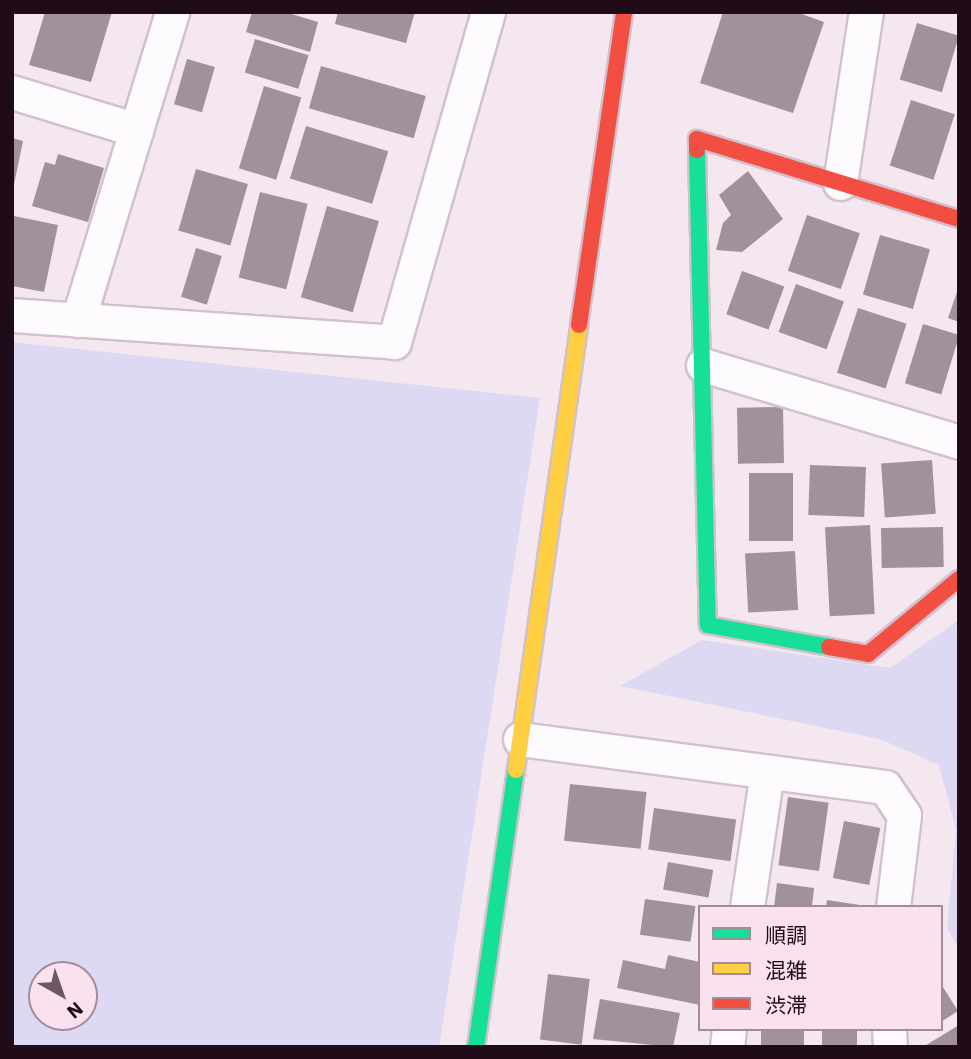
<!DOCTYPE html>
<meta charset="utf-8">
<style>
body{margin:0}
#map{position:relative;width:971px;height:1059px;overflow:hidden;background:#f4e7ef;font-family:"IBM Plex Sans","Noto Sans JP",sans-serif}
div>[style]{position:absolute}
.green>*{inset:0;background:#ddd9f2}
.building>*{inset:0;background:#a0919b;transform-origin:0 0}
.roads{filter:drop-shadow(2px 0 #d2c1cc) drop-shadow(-2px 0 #d2c1cc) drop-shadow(0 2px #d2c1cc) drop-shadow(0 -2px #d2c1cc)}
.street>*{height:33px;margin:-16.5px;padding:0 16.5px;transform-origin:16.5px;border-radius:16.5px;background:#fdfbfd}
.fast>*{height:16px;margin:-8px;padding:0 8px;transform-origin:8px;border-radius:8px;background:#16e098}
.slow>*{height:16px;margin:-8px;padding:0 8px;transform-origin:8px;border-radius:8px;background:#ffcf43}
.jam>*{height:16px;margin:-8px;padding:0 8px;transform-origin:8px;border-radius:8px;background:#f24e42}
span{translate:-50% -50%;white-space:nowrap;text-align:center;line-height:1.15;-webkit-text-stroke:7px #fae1f0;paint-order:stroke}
.frame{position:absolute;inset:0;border:14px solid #200b19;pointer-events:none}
.legend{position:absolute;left:698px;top:905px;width:245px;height:126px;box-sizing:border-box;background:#fae1f0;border:2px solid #a38b9a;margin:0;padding:9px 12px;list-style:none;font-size:21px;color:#200b19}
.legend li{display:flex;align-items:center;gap:14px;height:35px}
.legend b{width:35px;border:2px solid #a38b9a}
.north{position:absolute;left:28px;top:961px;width:70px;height:70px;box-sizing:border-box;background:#fae1f0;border:2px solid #a38b9a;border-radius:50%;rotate:140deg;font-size:19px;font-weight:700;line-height:28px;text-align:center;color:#200b19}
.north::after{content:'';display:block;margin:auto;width:24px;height:32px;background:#6a5864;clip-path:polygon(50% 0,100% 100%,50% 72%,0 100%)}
</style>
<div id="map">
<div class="green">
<i style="clip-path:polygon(evenodd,12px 342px,540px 398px,439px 1047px,12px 1047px,12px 342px,42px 975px,84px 975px,84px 1017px,42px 1017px,42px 975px)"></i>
<i style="clip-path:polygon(959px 620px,959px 949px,947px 928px,956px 830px,939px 765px,880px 739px,620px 686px,702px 640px,890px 668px)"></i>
</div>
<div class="building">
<i style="clip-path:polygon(45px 12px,112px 12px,91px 82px,29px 65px)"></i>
<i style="clip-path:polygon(252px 12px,285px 12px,318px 22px,310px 52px,246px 32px)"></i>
<i style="clip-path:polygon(338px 12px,415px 12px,406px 43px,335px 24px)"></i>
<i style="clip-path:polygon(723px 12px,796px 12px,824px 22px,793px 113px,700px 83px)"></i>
<i style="left:917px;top:23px;width:44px;height:59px;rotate:17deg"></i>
<i style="left:255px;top:39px;width:56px;height:35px;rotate:17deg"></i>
<i style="left:187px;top:59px;width:29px;height:47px;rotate:16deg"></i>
<i style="left:321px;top:66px;width:109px;height:44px;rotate:16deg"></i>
<i style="left:264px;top:86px;width:39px;height:86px;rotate:17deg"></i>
<i style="left:911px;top:100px;width:46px;height:69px;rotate:18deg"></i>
<i style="left:306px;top:126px;width:86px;height:55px;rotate:17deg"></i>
<i style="clip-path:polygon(12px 138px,23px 141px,13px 189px,12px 189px)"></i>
<i style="clip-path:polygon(58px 154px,104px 168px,88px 222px,32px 206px,45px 162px,55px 165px)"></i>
<i style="left:196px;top:169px;width:54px;height:64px;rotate:16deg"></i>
<i style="clip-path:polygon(748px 171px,783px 219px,742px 252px,716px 250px,723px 223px,731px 215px,719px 195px)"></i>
<i style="left:260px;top:192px;width:49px;height:88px;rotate:14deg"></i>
<i style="left:327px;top:206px;width:54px;height:95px;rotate:16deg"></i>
<i style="left:807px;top:215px;width:56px;height:59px;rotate:19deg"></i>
<i style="clip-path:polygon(14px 216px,58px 225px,44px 292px,12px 286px)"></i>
<i style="left:880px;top:235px;width:52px;height:62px;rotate:16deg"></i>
<i style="left:196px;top:248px;width:27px;height:51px;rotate:17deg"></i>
<i style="left:742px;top:271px;width:45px;height:46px;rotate:20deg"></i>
<i style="left:796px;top:284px;width:51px;height:51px;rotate:20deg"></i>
<i style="clip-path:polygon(958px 289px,959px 289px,959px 322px,948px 318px)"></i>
<i style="left:858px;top:308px;width:51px;height:68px;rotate:18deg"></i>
<i style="left:923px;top:324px;width:38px;height:62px;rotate:17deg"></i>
<i style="left:783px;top:407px;width:56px;height:46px;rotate:89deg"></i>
<i style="left:932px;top:460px;width:54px;height:51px;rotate:86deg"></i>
<i style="left:810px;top:465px;width:56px;height:50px;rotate:2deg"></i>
<i style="left:749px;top:473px;width:44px;height:68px"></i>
<i style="left:870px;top:525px;width:89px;height:45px;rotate:87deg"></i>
<i style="left:943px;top:527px;width:40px;height:62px;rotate:89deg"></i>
<i style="left:795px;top:551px;width:59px;height:50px;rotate:87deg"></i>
<i style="left:570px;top:784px;width:77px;height:57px;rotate:6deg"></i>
<i style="left:788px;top:797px;width:41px;height:69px;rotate:8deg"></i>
<i style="left:654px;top:808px;width:83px;height:42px;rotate:8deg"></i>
<i style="left:844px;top:821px;width:37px;height:58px;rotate:11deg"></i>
<i style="left:668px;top:862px;width:46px;height:28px;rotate:10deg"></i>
<i style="clip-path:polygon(777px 883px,814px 888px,812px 907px,774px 907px)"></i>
<i style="left:645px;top:899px;width:51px;height:36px;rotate:8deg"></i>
<i style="clip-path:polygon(827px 900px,860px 905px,860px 907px,826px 907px)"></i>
<i style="clip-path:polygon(668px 955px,700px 962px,700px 1005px,617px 988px,623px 960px,665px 969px)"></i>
<i style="left:548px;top:974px;width:42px;height:66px;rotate:7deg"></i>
<i style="clip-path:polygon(941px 984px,958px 1011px,941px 1022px)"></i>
<i style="clip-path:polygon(600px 999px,680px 1013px,673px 1047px,593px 1039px)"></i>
<i style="clip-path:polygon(959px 1025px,959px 1047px,923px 1047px)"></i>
<i style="left:761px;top:1029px;width:43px;height:18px"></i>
<i style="left:822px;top:1029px;width:35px;height:18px"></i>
</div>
<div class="roads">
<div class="street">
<i style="left:12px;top:92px;width:130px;rotate:17deg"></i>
<i style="left:840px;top:183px;width:173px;rotate:-81.4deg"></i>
<i style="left:12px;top:315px;width:383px;rotate:4deg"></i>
<i style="left:394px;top:342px;width:343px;rotate:-74.1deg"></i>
<i style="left:78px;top:320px;width:322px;rotate:-73deg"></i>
<i style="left:703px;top:365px;width:267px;rotate:16.7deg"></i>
<i style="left:520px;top:739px;width:368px;rotate:7.5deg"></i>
<i style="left:885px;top:787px;width:34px;rotate:56deg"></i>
<i style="left:904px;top:815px;width:93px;rotate:96.8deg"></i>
<i style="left:747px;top:907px;width:137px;rotate:-81.6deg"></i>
<i style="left:889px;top:1029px;width:18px;rotate:87deg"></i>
<i style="left:727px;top:1047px;width:18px;rotate:-84deg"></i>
</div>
<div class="fast">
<i style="left:697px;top:150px;width:475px;rotate:88.7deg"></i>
<i style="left:708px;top:625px;width:123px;rotate:10.3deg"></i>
<i style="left:476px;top:1047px;width:280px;rotate:-81.8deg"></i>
</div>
<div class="slow">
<i style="left:516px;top:770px;width:449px;rotate:-81.9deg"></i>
</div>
<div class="jam">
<i style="left:697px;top:150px;width:11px;rotate:-90deg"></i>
<i style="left:697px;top:139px;width:274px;rotate:17deg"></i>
<i style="left:579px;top:325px;width:316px;rotate:-81.8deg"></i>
<i style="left:829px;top:647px;width:40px;rotate:10deg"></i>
<i style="left:868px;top:654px;width:118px;rotate:-39.5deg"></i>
</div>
</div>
<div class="frame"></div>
<ul class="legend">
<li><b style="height:9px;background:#16e098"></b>順調</li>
<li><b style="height:9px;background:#ffcf43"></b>混雑</li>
<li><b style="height:9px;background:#f24e42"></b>渋滞</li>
</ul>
<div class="north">N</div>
</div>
